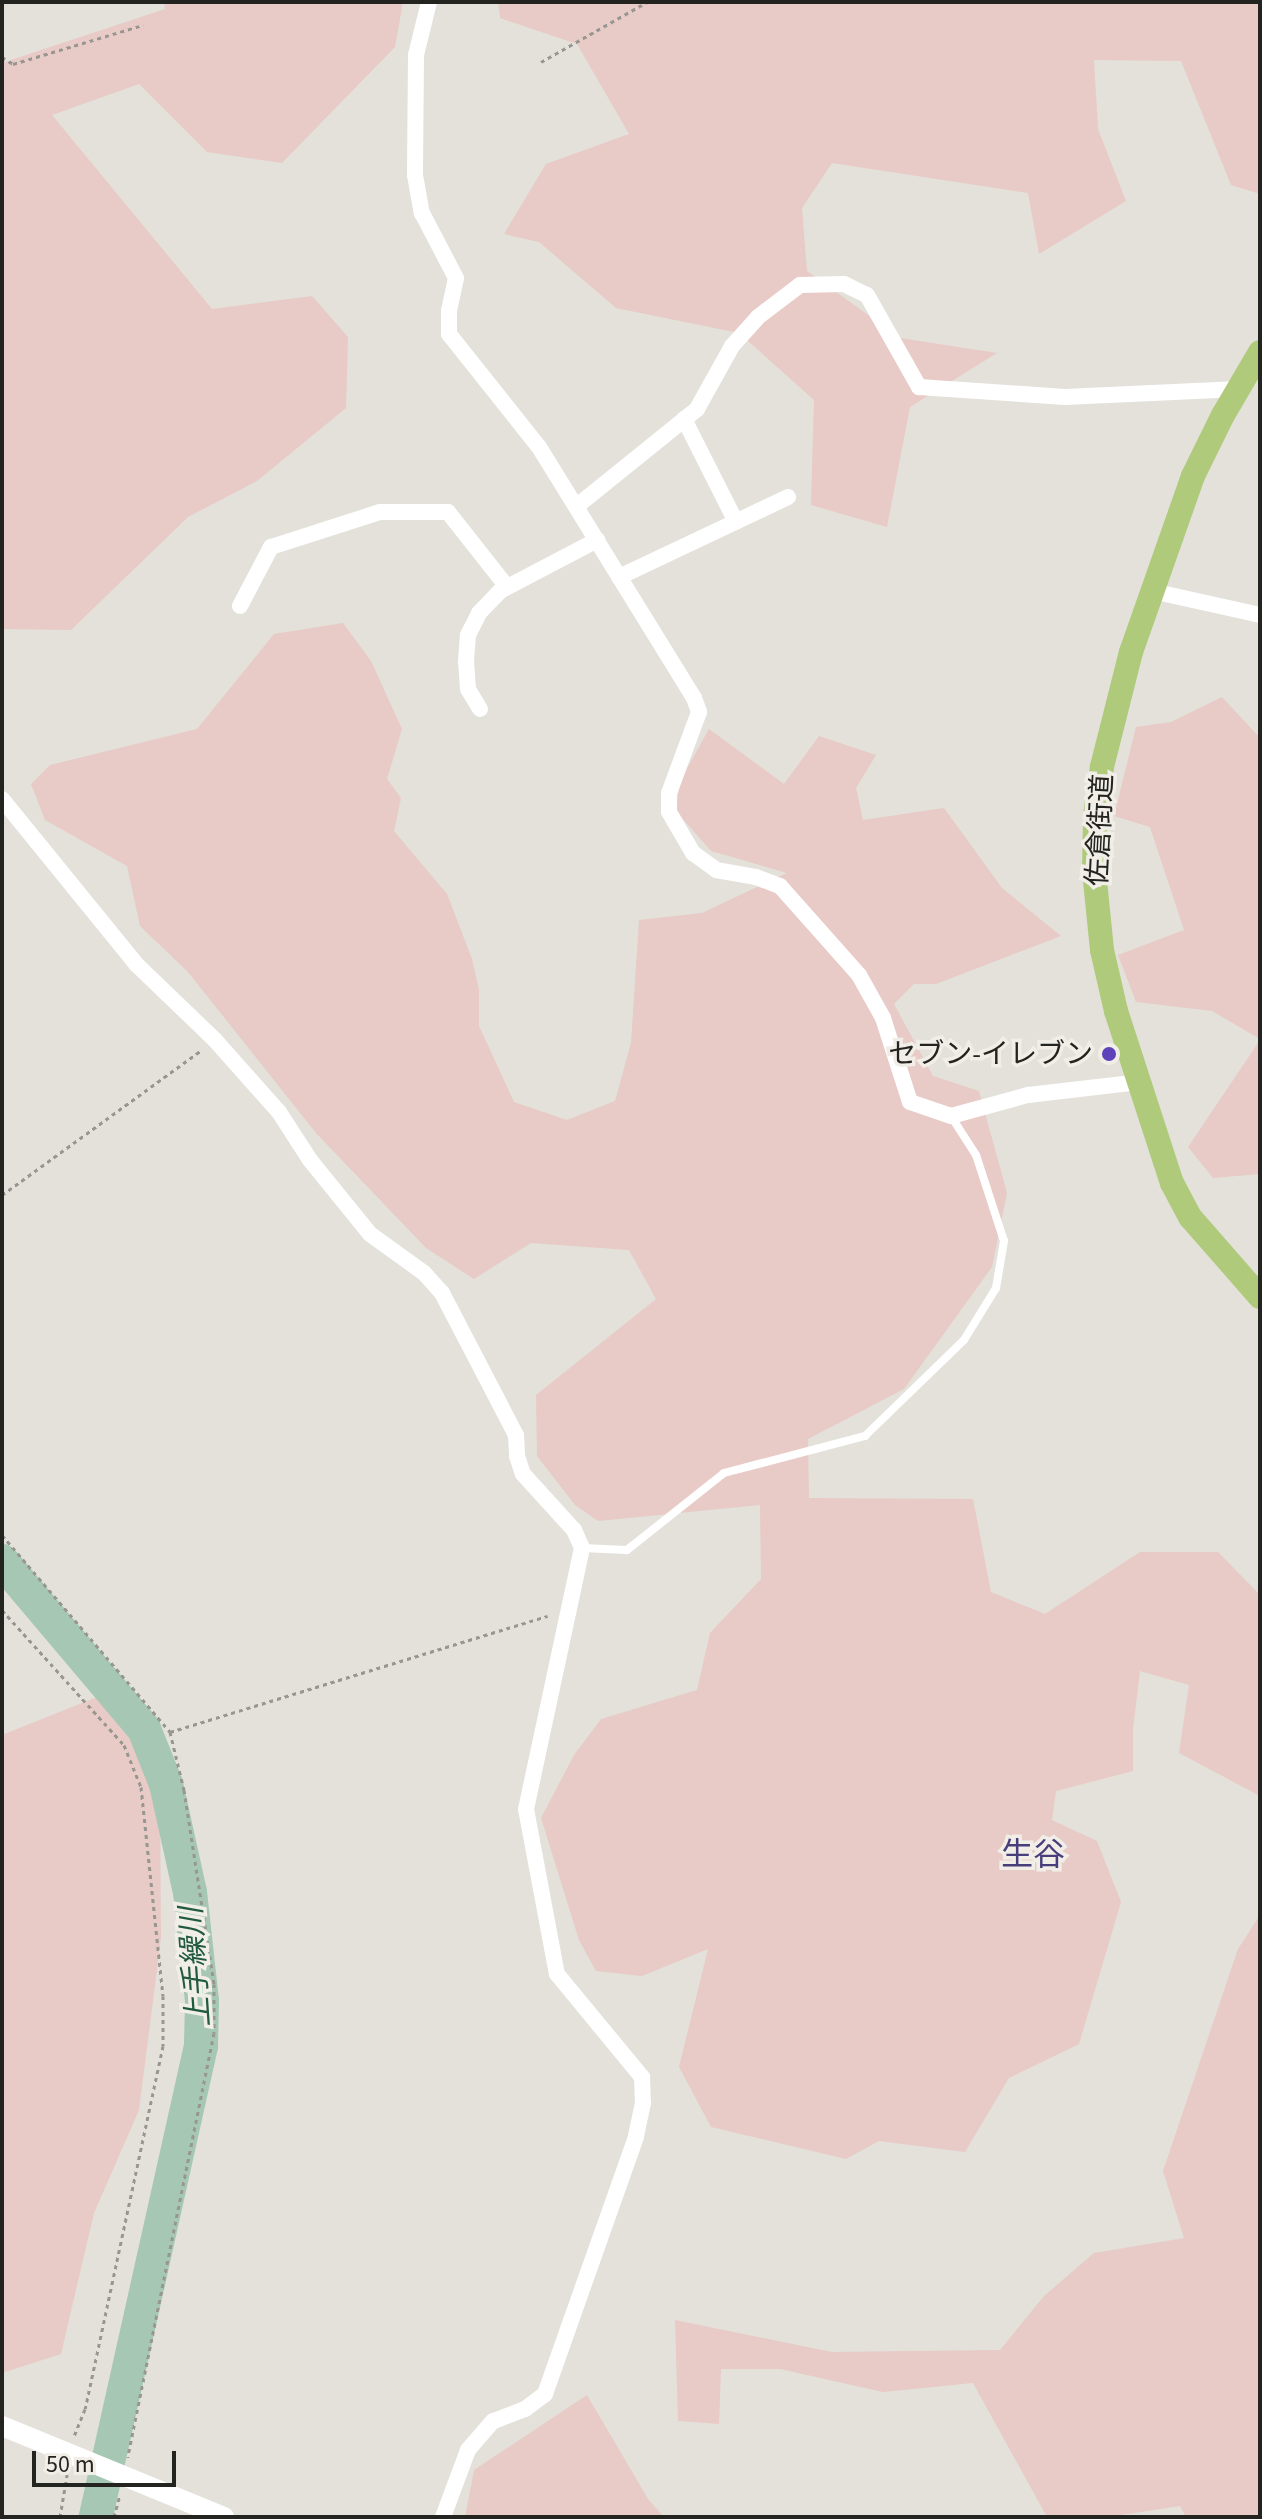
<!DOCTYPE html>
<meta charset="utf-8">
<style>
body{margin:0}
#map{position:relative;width:1262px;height:2519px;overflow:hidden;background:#e3e1da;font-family:"Source Sans 3","Noto Sans JP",sans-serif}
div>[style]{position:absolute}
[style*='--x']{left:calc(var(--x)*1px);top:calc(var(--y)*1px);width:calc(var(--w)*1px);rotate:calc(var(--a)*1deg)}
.green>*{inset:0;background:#e8cac6}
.river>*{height:34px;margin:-17px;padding:0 17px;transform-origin:17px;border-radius:17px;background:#a5c7b4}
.path>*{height:3px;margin-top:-1.5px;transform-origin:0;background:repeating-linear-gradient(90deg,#989691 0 4px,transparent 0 8px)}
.service>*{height:8px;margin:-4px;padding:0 4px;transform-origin:4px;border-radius:4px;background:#fff}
.minor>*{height:16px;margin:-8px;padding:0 8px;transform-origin:8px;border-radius:8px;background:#fff}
.tertiary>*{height:20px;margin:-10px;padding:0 10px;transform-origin:10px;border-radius:10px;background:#fff}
.primary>*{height:24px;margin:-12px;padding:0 12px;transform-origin:12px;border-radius:12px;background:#afca7a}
.dots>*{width:22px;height:22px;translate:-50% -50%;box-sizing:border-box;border:4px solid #f0eee7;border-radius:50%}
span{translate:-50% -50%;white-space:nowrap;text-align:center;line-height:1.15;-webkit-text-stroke:7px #f0eee7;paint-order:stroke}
.street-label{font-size:28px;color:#232320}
.poi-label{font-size:28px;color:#232320}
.right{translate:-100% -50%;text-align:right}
.water-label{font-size:30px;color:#215a40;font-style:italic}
.quarter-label{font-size:32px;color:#483e7b}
.frame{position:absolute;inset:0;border:4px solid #232320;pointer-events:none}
.scale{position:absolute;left:32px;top:2451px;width:144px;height:36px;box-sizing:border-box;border:4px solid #232320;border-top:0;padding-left:10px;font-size:24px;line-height:28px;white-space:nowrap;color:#232320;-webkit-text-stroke:6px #f0eee7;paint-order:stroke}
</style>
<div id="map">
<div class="green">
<div style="clip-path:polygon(164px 2px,403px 2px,395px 47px,282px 163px,207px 152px,139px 84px,52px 115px,212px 309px,312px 296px,348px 337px,346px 408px,257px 481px,188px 517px,71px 630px,2px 629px,2px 63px,165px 9px)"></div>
<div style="clip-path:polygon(498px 2px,1260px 2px,1260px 194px,1231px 185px,1181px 61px,1094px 60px,1098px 129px,1126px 201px,1039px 254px,1028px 193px,832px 163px,802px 208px,807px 271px,900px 338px,997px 353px,910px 407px,887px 527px,811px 505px,814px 400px,739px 333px,616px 308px,539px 242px,504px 234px,546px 164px,629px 134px,577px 44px,500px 18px)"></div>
<div style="clip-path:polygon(343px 623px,371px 661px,402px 729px,387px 779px,401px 798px,394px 831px,447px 894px,472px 959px,479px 990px,479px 1026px,514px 1102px,567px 1120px,615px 1101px,631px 1043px,639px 920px,702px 913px,787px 873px,711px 851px,676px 811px,680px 781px,709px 729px,784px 784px,819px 736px,876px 755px,856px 788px,863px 820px,944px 808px,1002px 888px,1061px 936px,936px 984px,914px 984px,894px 1004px,933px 1076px,979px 1091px,1007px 1193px,992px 1267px,904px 1389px,808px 1439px,809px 1498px,973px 1499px,991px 1592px,1045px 1614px,1140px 1552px,1218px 1552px,1260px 1595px,1260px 1796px,1179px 1753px,1189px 1685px,1140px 1671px,1133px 1729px,1133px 1771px,1056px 1791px,1052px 1820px,1097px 1841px,1121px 1902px,1079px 2044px,1009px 2078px,965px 2152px,879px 2141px,846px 2159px,711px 2127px,679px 2067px,708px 1949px,642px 1976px,596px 1971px,579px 1940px,541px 1818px,574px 1755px,601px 1719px,697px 1690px,710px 1633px,761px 1579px,760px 1505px,598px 1521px,575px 1505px,537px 1456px,536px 1395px,656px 1299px,629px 1250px,531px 1243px,474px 1279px,426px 1248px,316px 1133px,188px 972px,140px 926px,127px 866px,45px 820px,31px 784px,50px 765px,197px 729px,274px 634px)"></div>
<div style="clip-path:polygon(1222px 697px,1260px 738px,1260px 1039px,1212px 1011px,1136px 1002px,1118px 955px,1184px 930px,1150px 827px,1114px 816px,1136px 727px,1171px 722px)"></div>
<div style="clip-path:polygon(1260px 1040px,1260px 1174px,1213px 1178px,1188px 1147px)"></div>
<div style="clip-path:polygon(102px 1695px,160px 1787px,161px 1938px,139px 2110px,94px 2213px,61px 2354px,2px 2373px,2px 1735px)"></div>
<div style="clip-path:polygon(1260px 1915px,1260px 2517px,1186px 2517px,1180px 2506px,1108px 2517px,1047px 2517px,973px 2383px,883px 2392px,780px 2369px,721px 2369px,719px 2424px,678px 2421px,675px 2320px,832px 2352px,1000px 2350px,1044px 2296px,1094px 2253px,1184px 2238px,1163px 2171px,1238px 1949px)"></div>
<div style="clip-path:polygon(587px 2395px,648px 2499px,664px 2517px,465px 2517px,474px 2470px)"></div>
</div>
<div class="river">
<div style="--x:2;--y:1561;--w:220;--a:49.8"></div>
<div style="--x:144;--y:1729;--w:59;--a:68.2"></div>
<div style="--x:166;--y:1784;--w:111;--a:77.5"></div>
<div style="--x:190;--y:1892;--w:110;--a:83.7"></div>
<div style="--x:202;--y:2001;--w:45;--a:91.3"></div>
<div style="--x:201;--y:2046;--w:483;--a:102.6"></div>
</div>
<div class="path">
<div style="--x:2;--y:57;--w:13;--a:32"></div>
<div style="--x:13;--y:64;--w:136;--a:-16.7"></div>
<div style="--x:541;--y:62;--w:122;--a:-29.5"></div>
<div style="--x:2;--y:1195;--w:245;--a:-36"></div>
<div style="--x:2;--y:1535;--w:259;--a:49.5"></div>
<div style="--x:170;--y:1732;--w:60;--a:76.4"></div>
<div style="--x:184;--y:1790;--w:196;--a:81.2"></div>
<div style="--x:214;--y:1984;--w:49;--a:90"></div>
<div style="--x:214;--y:2033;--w:433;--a:101.5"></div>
<div style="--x:2;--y:1610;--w:182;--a:47.9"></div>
<div style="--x:124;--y:1745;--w:45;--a:68"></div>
<div style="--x:141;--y:1787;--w:210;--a:84"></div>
<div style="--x:163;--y:1996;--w:50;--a:90"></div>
<div style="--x:163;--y:2046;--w:371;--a:102.1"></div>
<div style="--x:85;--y:2409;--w:29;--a:112"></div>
<div style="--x:170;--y:1732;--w:395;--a:-17.1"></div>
<div style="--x:60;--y:2517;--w:43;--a:-80.5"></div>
<div style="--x:114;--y:2517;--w:23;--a:-75"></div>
</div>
<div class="service">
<div style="--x:582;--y:1548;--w:45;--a:2.5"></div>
<div style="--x:627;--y:1550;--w:124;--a:-38.4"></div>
<div style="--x:724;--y:1473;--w:146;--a:-14.7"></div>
<div style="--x:865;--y:1436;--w:138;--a:-44.1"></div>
<div style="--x:964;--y:1340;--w:61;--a:-58.4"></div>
<div style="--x:996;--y:1288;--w:48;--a:-80.3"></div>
<div style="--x:1004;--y:1241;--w:90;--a:-108"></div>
<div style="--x:976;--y:1155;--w:46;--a:-122.7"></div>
</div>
<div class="minor">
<div style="--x:429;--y:2;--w:55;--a:103.8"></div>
<div style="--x:416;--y:55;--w:120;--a:90.5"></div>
<div style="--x:415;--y:175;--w:39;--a:80"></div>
<div style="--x:422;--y:213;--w:73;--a:62.4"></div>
<div style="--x:456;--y:278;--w:34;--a:102"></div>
<div style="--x:449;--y:311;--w:23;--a:90"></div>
<div style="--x:449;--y:334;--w:144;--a:51.5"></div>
<div style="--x:539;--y:447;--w:295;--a:58.3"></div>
<div style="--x:694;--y:698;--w:15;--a:70"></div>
<div style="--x:699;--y:712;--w:86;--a:110.3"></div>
<div style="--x:669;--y:793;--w:19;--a:90"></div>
<div style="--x:669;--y:812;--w:48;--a:59.7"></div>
<div style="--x:693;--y:853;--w:29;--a:36"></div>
<div style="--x:716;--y:870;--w:41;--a:9.9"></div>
<div style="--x:756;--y:877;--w:26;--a:21"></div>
<div style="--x:780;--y:886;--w:119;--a:48.4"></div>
<div style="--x:859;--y:975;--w:49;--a:60.8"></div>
<div style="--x:883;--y:1018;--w:88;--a:72.2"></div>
<div style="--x:910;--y:1102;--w:43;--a:18.9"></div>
<div style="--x:951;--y:1116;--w:80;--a:-15.3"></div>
<div style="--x:1028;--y:1095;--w:114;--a:-6.6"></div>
<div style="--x:684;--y:419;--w:115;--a:63.2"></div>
<div style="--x:577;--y:506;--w:154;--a:-38.9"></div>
<div style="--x:697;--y:409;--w:72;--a:-60.9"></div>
<div style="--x:732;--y:346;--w:39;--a:-48"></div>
<div style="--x:758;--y:317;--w:53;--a:-37.3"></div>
<div style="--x:800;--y:285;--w:44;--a:-1.3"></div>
<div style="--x:844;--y:284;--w:25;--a:26"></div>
<div style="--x:867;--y:295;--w:106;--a:60.5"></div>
<div style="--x:919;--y:387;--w:146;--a:3.9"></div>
<div style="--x:1065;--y:397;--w:174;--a:-2.6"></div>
<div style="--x:619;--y:577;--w:187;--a:-25.3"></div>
<div style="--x:1152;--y:591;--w:111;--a:12.5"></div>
<div style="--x:240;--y:606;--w:67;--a:-62.3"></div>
<div style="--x:271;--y:547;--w:114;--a:-17.8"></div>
<div style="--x:380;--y:512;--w:68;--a:0"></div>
<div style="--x:448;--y:512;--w:95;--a:51.8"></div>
<div style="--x:480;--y:709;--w:23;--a:-121"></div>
<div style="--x:468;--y:689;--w:27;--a:-94"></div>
<div style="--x:466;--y:662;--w:27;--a:-86"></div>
<div style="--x:468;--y:635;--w:25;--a:-63"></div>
<div style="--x:479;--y:613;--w:30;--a:-46"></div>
<div style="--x:500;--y:591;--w:110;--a:-27.7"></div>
<div style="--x:2;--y:799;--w:213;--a:50.9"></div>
<div style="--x:136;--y:964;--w:110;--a:43.9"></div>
<div style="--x:215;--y:1040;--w:96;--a:48.4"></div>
<div style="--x:279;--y:1112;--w:57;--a:57.1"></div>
<div style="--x:310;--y:1160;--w:95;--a:51"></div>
<div style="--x:370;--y:1234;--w:67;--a:35.8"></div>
<div style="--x:424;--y:1273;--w:27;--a:48"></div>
<div style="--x:442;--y:1293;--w:160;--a:62.5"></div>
<div style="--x:516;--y:1435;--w:21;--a:87"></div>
<div style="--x:517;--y:1456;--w:19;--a:72"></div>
<div style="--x:523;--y:1474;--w:76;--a:47.7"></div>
<div style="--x:574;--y:1530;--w:20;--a:66"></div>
<div style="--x:582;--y:1548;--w:267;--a:102.1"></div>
<div style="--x:526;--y:1809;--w:168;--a:79.4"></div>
<div style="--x:557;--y:1974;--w:134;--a:50.5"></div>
<div style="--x:642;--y:2077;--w:26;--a:88"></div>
<div style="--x:643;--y:2103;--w:35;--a:102"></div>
<div style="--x:636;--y:2137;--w:273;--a:109.5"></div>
<div style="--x:545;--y:2394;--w:25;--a:143"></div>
<div style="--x:525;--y:2409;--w:34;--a:159"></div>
<div style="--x:493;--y:2421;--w:38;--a:131"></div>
<div style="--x:468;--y:2450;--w:72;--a:110.5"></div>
</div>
<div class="tertiary">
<div style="--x:2;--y:2426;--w:240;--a:22.3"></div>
</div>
<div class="primary">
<div style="--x:1260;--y:352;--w:73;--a:120.4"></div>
<div style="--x:1223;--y:415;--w:68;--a:116.2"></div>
<div style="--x:1193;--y:476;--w:187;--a:109.4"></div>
<div style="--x:1131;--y:652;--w:119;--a:104.2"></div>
<div style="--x:1102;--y:767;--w:49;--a:98.3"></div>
<div style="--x:1095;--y:815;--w:56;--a:91"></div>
<div style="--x:1094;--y:871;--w:79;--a:84.2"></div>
<div style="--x:1102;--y:950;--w:63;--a:77.1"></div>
<div style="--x:1116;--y:1011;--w:181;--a:72"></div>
<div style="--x:1172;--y:1183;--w:38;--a:62"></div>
<div style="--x:1190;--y:1217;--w:106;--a:48.8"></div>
</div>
<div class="dots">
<div style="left:1109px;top:1054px;background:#5e42ba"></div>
</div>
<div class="street-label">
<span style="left:1100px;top:830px;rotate:-87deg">佐倉街道</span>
</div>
<div class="poi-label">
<span class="right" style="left:1093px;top:1054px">セブン-イレブン</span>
</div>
<div class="water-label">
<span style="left:196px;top:1967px;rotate:-94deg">上手繰川</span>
</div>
<div class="quarter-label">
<span style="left:1033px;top:1855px">生谷</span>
</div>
<div class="frame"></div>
<div class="scale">50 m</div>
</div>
